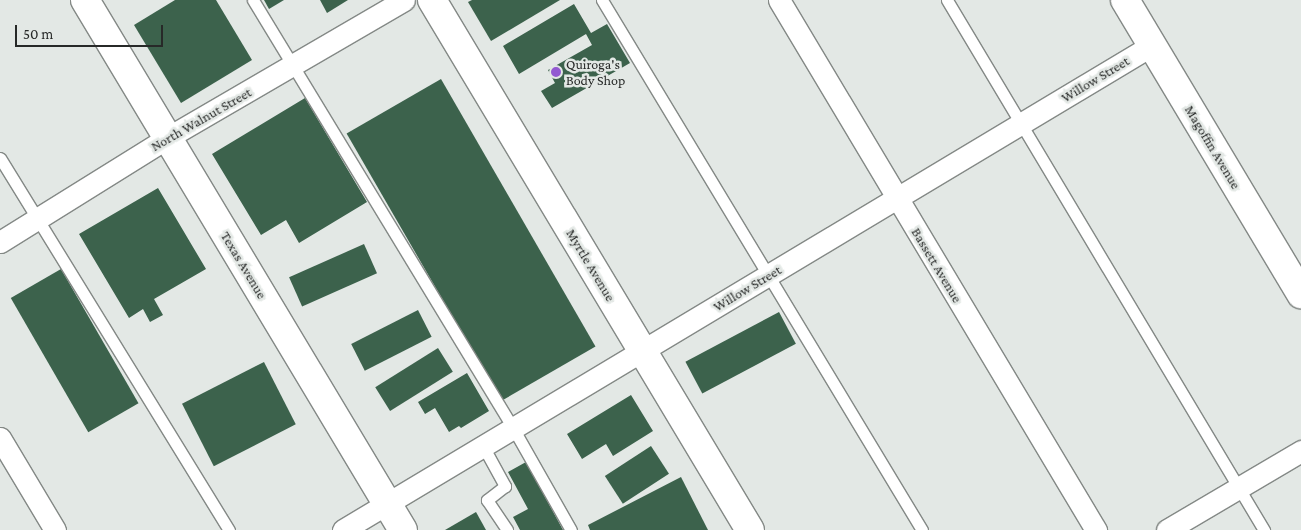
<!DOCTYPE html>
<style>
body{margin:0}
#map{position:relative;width:1301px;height:530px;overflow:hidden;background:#e3e8e5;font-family:"Crimson Pro",serif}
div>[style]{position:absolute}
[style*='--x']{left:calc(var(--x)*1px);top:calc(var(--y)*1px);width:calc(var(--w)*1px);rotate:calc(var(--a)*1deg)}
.building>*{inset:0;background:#3c624c;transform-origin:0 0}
.roads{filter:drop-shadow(1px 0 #848986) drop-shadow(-1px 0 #848986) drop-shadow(0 1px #848986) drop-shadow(0 -1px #848986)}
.service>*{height:11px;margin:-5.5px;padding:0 5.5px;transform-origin:5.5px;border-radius:5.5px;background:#fff}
.minor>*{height:21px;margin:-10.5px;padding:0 10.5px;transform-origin:10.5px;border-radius:10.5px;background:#fff}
.tertiary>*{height:28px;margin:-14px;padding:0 14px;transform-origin:14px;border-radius:14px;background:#fff}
.secondary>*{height:28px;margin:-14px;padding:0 14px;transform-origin:14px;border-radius:14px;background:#fff}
.dots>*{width:14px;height:14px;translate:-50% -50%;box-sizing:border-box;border:2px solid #e3e8e5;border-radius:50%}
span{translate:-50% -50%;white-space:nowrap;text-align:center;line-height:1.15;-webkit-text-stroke:5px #e3e8e5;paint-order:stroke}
.poi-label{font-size:14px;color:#272928}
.left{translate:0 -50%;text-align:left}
.street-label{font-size:14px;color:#272928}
.scale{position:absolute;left:15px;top:25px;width:148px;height:22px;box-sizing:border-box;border:2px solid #272928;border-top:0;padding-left:6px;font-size:15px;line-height:18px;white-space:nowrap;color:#272928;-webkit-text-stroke:4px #e3e8e5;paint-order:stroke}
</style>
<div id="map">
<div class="building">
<div style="clip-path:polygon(175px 0,216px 0,252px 60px,181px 103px,134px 25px)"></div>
<div style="clip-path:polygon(264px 0,284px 0,269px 9px)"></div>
<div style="clip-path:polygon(320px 0,348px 0,327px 13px)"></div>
<div style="clip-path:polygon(472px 0,560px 0,491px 41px,468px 2px)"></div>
<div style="clip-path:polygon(574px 4px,591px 33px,607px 24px,630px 63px,552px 108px,541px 91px,555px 83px,548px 70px,592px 45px,586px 34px,519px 74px,503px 46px)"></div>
<div style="left:441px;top:79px;width:309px;height:109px;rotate:60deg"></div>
<div style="clip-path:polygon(305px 98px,367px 202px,299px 243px,286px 220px,261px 235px,212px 154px)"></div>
<div style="clip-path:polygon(158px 188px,206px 269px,154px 299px,163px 315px,150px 322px,143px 309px,129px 318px,79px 234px)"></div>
<div style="left:364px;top:244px;width:32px;height:82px;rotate:66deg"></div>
<div style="left:61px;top:269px;width:155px;height:58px;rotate:60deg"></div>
<div style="left:418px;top:310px;width:30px;height:75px;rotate:63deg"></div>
<div style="left:779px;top:312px;width:36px;height:106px;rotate:62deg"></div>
<div style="left:438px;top:348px;width:28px;height:74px;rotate:58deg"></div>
<div style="left:264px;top:362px;width:70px;height:92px;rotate:63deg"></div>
<div style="clip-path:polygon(467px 373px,489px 411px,461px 428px,459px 426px,449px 432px,435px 408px,425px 414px,418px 402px)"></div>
<div style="clip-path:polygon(631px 395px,653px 431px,613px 456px,606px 444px,582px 459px,567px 434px)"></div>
<div style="left:651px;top:446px;width:33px;height:55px;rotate:57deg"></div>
<div style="clip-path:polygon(526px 462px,563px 530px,520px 530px,513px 517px,528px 509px,508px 472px)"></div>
<div style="clip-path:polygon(681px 477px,708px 530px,590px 530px,588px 525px)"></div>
<div style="clip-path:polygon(476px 512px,486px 530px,445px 530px)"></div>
</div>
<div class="roads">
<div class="service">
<div style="--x:253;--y:0;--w:501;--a:58.72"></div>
<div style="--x:513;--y:428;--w:117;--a:60.4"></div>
<div style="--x:602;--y:0;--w:619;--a:58.88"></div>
<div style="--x:947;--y:0;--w:618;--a:59.12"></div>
<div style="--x:0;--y:158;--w:437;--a:58.4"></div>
<div style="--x:483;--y:446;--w:46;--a:61.2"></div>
<div style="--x:505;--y:486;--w:23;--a:142"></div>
<div style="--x:487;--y:500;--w:36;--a:56"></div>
</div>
<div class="minor">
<div style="--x:779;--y:0;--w:618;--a:59.12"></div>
<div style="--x:0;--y:242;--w:197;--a:-31.9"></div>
<div style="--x:167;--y:138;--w:274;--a:-30.2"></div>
<div style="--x:0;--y:438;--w:107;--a:59.1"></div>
<div style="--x:343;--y:530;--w:943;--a:-30.94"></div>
<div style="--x:1167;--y:530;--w:156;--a:-30.5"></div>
</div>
<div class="tertiary">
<div style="--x:432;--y:0;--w:618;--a:59.04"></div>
<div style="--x:1125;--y:0;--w:343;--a:59.1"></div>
</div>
<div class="secondary">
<div style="--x:85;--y:0;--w:618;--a:59.04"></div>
</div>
</div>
<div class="dots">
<div style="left:556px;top:72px;background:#9259d1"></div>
</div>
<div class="poi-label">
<span class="left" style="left:566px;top:72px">Quiroga's<br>Body Shop</span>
</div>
<div class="street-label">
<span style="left:1095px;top:79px;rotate:-31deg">Willow Street</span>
<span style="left:201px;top:119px;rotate:-30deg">North Walnut Street</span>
<span style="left:1213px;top:147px;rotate:59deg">Magoffin Avenue</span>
<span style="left:244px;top:265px;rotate:59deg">Texas Avenue</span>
<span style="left:591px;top:265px;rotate:59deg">Myrtle Avenue</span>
<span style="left:937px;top:265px;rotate:59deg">Bassett Avenue</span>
<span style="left:747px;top:288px;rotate:-31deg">Willow Street</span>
</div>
<div class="scale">50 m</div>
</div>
